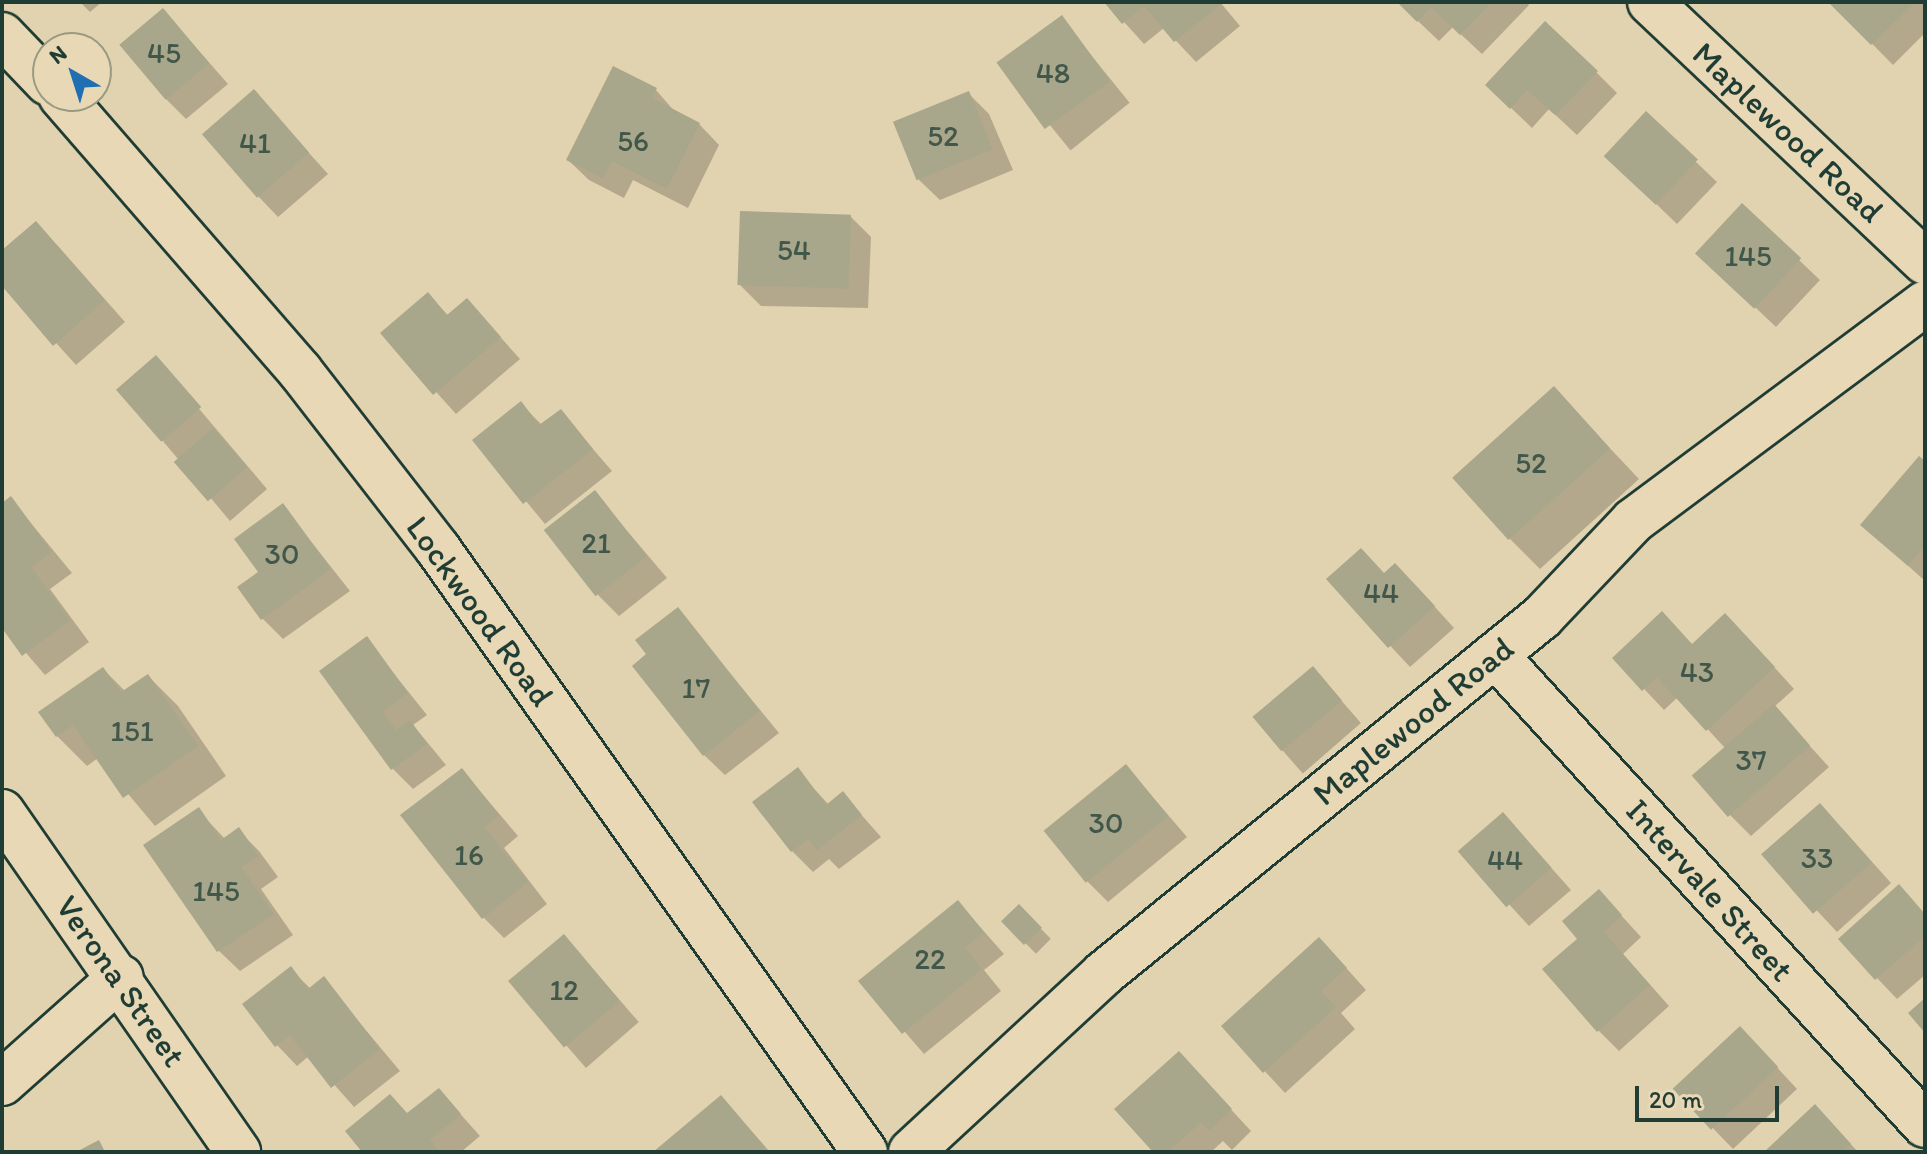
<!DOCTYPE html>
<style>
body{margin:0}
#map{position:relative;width:1927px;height:1154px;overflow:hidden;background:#e1d2b0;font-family:Itim,sans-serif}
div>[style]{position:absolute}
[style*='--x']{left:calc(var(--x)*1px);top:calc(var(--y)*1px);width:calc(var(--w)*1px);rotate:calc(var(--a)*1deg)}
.shadow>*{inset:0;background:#0003;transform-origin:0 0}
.building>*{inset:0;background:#a8a68b;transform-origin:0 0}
.roads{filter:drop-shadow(2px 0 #1f3d34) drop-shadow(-2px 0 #1f3d34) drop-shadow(0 2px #1f3d34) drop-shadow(0 -2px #1f3d34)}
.minor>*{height:44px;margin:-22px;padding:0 22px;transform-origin:22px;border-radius:22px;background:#e9d8b5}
span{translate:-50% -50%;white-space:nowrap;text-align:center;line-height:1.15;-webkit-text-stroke:6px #e9d8b5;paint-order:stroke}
.number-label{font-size:30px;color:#41574a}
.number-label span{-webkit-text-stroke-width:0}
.street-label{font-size:34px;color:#1f3d34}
.frame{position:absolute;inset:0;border:4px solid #1f3d34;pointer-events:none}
.north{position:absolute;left:32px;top:32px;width:80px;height:80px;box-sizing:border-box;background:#e9d8b5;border:2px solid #989a81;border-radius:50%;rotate:321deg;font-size:22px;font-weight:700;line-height:32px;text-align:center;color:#1f3d34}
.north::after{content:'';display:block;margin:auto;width:28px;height:36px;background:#1f6fb2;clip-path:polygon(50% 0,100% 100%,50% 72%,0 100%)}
.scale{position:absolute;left:1635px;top:1086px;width:144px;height:36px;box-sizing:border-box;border:4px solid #1f3d34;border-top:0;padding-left:10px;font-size:24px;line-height:28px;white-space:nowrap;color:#1f3d34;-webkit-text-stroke:6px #e9d8b5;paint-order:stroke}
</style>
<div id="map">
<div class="shadow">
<div style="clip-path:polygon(80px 2px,102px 2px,90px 12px)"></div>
<div style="clip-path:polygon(1106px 2px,1220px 2px,1240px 26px,1196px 62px,1164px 28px,1144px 44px)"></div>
<div style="clip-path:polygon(1398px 2px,1527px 2px,1529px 5px,1482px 54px,1453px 27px,1439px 41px)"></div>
<div style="clip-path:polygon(1831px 2px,1925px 2px,1925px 33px,1893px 65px)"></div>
<div style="clip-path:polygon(163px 10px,228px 84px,186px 119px,165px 98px)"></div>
<div style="left:1061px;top:18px;width:109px;height:76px;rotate:51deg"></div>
<div style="clip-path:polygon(1596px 72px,1617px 93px,1577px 135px,1549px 109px,1532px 128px,1487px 85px)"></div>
<div style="clip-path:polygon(656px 90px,676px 113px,699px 124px,719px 145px,688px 208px,633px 180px,624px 198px,589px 180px,568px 160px)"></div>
<div style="clip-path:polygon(254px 92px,328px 174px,278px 217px,258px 196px)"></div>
<div style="clip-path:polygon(968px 93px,989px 114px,1013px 170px,940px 200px,919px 180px)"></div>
<div style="clip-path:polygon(1696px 162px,1717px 182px,1677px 224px,1627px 176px)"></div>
<div style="clip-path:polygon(1742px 206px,1820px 280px,1776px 327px,1719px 273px)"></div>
<div style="clip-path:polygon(850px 216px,871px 237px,868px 308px,761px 306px,740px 285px)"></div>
<div style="clip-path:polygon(56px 244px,125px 322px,76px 365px,2px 283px,2px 253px)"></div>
<div style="clip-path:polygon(427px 295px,449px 316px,467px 300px,520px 359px,456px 414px,383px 333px)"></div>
<div style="clip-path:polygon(156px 358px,267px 489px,230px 521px,162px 440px)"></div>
<div style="clip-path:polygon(1554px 389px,1639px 479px,1540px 569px,1510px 539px)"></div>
<div style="clip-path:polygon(521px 404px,542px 425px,560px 411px,612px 471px,545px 524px,475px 440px)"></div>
<div style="clip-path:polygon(1925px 464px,1925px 581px,1862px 524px)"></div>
<div style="clip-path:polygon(595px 493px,667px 578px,619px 616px,598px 595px)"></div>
<div style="clip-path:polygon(11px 499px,72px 573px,50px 589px,89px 642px,45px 675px,2px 625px,2px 506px)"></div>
<div style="clip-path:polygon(283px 506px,350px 591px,283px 639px,262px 618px,261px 573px)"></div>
<div style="clip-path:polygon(1329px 580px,1416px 586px,1454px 628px,1410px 667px)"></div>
<div style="clip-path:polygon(678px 610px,779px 733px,725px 775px,704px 755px,649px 654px)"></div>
<div style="clip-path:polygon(1746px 636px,1794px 689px,1774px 707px,1829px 767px,1751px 836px,1730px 815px,1725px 748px,1678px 697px,1664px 710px,1615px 658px)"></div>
<div style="clip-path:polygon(366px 639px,427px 715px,413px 725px,446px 765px,413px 789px,393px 769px)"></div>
<div style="left:1313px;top:668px;width:73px;height:77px;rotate:49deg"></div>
<div style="clip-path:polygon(103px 669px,126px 692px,148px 676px,178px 706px,226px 776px,155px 826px,98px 758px,87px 766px,57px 736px)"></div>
<div style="clip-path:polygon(1126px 766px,1187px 837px,1108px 902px,1087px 881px)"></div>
<div style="clip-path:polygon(462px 770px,518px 836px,504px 848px,547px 904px,504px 938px,483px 917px)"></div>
<div style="clip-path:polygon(797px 770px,829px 805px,843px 794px,881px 837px,839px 869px,829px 859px,813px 872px,792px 851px)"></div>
<div style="clip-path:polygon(198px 810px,225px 839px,238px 830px,259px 851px,278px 877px,261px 889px,293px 935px,240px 971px,219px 951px,146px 846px)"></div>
<div style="clip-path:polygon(1841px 827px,1891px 883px,1837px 932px,1765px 855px)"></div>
<div style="clip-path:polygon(1523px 836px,1571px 890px,1529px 926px,1461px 852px)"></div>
<div style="clip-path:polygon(1599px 891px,1641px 937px,1623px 954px,1669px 1006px,1619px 1051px,1598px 1030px,1579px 939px)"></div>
<div style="clip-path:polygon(958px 902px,1004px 954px,984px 970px,1001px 991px,924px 1054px,861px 981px)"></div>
<div style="left:1019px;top:907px;width:45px;height:21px;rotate:45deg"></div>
<div style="clip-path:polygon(1925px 914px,1925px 975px,1897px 999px,1877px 978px)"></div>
<div style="left:564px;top:936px;width:114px;height:70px;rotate:49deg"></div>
<div style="clip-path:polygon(1339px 960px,1366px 990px,1341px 1013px,1355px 1029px,1285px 1093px,1224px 1027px)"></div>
<div style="clip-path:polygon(290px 969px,311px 989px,323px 979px,400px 1071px,354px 1107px,309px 1056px,297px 1066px,277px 1045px)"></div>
<div style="clip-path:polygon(1760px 1049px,1797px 1089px,1733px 1149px,1675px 1089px)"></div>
<div style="clip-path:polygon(1199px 1075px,1251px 1131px,1232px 1150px,1223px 1141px,1211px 1152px,1156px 1152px)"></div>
<div style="clip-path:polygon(439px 1090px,480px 1136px,461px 1152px,364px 1152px)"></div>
<div style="clip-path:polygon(721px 1097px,770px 1152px,656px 1152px)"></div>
<div style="clip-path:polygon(1835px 1127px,1858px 1152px,1767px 1152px)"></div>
</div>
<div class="building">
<div style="clip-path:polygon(1104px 2px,1219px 2px,1221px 4px,1174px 42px,1144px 6px,1122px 24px)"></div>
<div style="clip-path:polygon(1397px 2px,1492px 2px,1460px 35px,1431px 7px,1417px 22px)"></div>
<div style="clip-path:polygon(1828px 2px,1915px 2px,1871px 45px)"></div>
<div style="left:163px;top:8px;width:72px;height:57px;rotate:50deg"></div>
<div style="left:1062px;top:15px;width:82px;height:81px;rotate:54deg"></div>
<div style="clip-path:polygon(1545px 21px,1598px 71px,1555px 115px,1527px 90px,1510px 109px,1485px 85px)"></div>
<div style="clip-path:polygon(613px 66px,657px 88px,652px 98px,700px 123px,667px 189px,612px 161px,603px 178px,566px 160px)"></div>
<div style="left:254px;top:89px;width:84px;height:69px;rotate:49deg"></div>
<div style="left:969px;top:91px;width:63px;height:82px;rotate:68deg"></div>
<div style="left:1646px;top:111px;width:71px;height:62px;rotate:43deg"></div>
<div style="left:1742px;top:203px;width:81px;height:69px;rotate:43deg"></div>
<div style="left:740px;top:211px;width:111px;height:74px;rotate:2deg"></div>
<div style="clip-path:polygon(36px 221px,105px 300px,53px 346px,2px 286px,2px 250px)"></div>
<div style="clip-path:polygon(428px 292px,447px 315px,467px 298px,501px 337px,433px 395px,380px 333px)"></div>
<div style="left:156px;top:355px;width:69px;height:53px;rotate:49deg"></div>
<div style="left:1554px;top:386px;width:84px;height:137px;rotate:48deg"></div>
<div style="clip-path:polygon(521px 401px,539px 425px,561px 409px,593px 449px,523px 504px,472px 440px)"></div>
<div style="left:213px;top:428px;width:52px;height:52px;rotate:49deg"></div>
<div style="clip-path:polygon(1919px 456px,1925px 461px,1925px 546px,1908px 566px,1860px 525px)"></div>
<div style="left:595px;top:490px;width:84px;height:65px;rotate:52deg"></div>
<div style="clip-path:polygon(11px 496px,52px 552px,31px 567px,70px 620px,22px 656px,2px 628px,2px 503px)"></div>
<div style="clip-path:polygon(283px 503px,331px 569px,261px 620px,237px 587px,258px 572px,234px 539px)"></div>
<div style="clip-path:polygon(1361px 548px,1384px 573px,1395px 563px,1435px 606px,1388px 648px,1326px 579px)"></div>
<div style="clip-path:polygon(678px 607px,760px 711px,703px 756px,632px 666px,646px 654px,635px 640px)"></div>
<div style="clip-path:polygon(1662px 611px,1692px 644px,1725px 613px,1775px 667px,1706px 731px,1657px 677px,1642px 691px,1612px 658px)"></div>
<div style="clip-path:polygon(367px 636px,408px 693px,382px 712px,396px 730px,410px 720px,427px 744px,391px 770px,319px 671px)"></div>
<div style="left:1313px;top:666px;width:45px;height:79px;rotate:50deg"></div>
<div style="clip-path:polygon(103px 667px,121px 692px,148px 674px,198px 746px,123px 798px,73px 725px,56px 737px,38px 712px)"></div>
<div style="left:1774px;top:704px;width:55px;height:109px;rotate:49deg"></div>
<div style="left:1126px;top:764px;width:67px;height:106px;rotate:51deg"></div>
<div style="clip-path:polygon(798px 767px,826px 805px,843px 791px,862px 815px,817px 850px,809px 839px,791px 852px,752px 802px)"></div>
<div style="clip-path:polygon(462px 768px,499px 815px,484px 827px,528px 882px,482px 919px,400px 815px)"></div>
<div style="left:1820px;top:803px;width:79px;height:78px;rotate:49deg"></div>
<div style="clip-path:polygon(199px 807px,221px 840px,239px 827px,259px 856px,241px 867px,274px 914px,217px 952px,143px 845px)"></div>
<div style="left:1503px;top:812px;width:74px;height:60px;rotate:49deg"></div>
<div style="clip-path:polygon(1899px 884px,1925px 914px,1925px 936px,1875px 980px,1838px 939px)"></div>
<div style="clip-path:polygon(1599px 889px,1622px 915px,1604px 932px,1650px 985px,1597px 1032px,1542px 969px,1577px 939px,1562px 921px)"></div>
<div style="clip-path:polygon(958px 900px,984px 932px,965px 948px,982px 969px,902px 1034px,858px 981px)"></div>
<div style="left:1019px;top:904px;width:33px;height:25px;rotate:46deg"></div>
<div style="left:564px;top:934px;width:87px;height:73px;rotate:50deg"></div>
<div style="clip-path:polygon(1319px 937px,1347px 968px,1321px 991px,1336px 1007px,1263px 1073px,1221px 1026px)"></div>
<div style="clip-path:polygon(291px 966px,308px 989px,324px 976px,380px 1049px,331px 1088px,290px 1035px,275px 1047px,242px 1004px)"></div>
<div style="clip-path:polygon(1925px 998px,1925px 1033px,1908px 1013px)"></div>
<div style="left:1740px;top:1026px;width:56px;height:92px;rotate:47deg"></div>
<div style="clip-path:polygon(1179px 1051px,1232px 1109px,1209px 1131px,1201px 1122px,1168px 1152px,1153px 1152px,1114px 1109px)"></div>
<div style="clip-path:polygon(439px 1088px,461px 1114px,430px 1140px,439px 1152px,362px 1152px,345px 1131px,390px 1094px,407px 1113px)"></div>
<div style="clip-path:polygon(721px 1095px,765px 1147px,760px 1152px,653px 1152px)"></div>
<div style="clip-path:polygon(1815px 1104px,1851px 1144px,1842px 1152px,1764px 1152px)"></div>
<div style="clip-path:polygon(99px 1140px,105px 1152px,76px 1152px)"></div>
</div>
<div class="roads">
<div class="minor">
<div style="--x:1650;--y:2;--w:378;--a:43.4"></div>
<div style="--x:2;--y:35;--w:66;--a:46.2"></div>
<div style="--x:61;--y:96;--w:364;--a:49"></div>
<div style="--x:300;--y:371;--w:225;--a:52.2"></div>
<div style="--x:438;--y:549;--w:739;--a:54.7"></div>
<div style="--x:1495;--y:655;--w:637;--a:47.54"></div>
<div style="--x:2;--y:812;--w:414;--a:55.2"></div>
<div style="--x:2;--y:1083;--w:159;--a:-41.7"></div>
<div style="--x:911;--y:1152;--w:262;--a:-42.8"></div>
<div style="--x:1103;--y:974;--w:566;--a:-39.12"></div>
<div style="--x:1542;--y:617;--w:132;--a:-46.5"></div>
<div style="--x:1633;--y:521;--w:364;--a:-36.7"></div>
</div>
</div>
<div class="number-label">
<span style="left:164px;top:53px">45</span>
<span style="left:1053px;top:73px">48</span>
<span style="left:943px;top:136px">52</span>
<span style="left:633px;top:141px">56</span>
<span style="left:255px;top:143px">41</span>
<span style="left:794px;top:250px">54</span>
<span style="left:1748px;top:256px">145</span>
<span style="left:1531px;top:463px">52</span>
<span style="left:596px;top:543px">21</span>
<span style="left:282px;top:554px">30</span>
<span style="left:1381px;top:593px">44</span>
<span style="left:1697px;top:672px">43</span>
<span style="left:696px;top:688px">17</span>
<span style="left:132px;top:731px">151</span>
<span style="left:1751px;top:760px">37</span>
<span style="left:1106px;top:823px">30</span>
<span style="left:469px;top:855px">16</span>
<span style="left:1817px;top:858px">33</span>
<span style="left:1505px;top:860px">44</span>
<span style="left:216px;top:891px">145</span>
<span style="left:930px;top:959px">22</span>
<span style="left:564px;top:990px">12</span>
</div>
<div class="street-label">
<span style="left:1788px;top:132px;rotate:43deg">Maplewood Road</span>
<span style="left:480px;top:611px;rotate:54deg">Lockwood Road</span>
<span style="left:1413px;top:721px;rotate:-39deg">Maplewood Road</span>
<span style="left:1710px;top:890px;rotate:48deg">Intervale Street</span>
<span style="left:121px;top:981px;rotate:55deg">Verona Street</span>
</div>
<div class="frame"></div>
<div class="north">N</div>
<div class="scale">20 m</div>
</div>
